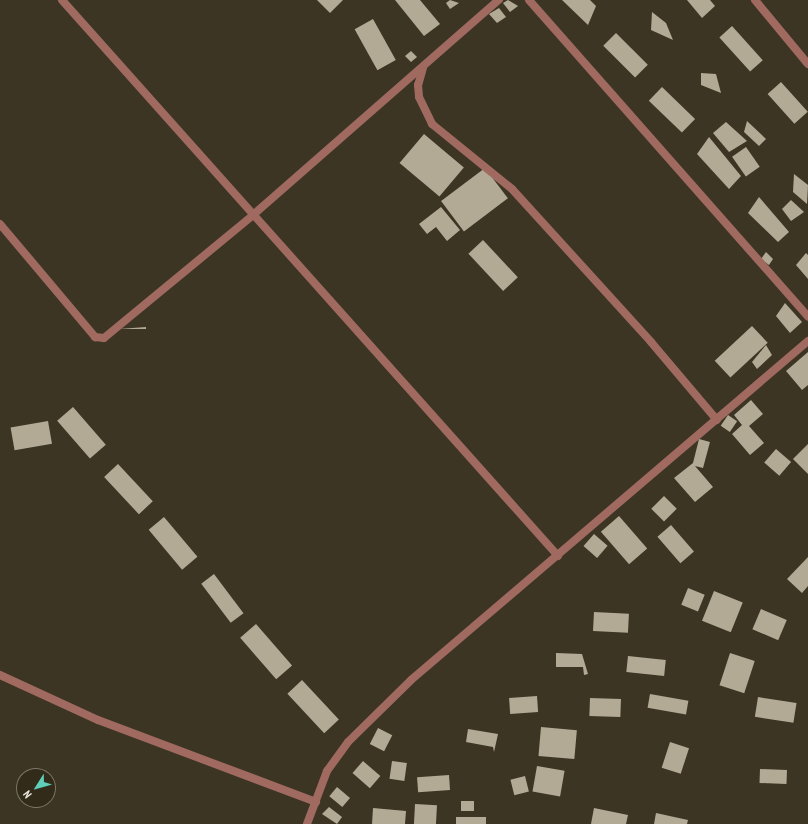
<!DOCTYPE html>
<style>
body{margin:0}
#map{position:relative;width:808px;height:824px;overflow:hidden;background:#3c3523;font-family:"PT Sans Narrow",sans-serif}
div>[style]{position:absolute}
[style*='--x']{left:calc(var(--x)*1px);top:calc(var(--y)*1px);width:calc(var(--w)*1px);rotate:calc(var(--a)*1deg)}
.building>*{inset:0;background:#b3aa96;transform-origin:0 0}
.minor>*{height:8px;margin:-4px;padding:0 4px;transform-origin:4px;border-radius:4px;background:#a06a60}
span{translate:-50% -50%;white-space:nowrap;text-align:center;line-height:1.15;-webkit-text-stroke:4px #322b1a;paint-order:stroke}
.north{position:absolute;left:16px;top:768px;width:40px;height:40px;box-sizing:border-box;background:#322b1a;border:1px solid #7d7768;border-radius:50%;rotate:233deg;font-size:11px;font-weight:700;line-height:16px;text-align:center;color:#ede8de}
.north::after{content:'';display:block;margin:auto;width:14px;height:18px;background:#5eceb8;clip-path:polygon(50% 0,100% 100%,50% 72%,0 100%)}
</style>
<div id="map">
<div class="building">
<div style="clip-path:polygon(317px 0,343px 0,330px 13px)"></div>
<div style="clip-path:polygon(395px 0,420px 0,440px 24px,424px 36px)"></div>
<div style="clip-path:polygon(450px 0,459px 3px,450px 9px,446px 3px)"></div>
<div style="clip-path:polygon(508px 0,518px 6px,510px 12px,503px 3px)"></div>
<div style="clip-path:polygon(562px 0,590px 0,596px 6px,588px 25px)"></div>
<div style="clip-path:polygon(687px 0,710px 0,715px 6px,702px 18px)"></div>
<div style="clip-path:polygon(499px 8px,506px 17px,497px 23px,489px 14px)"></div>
<div style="clip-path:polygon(652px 12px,666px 23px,673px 40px,651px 30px)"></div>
<div style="left:373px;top:19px;width:47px;height:21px;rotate:61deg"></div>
<div style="left:732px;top:26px;width:46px;height:17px;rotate:48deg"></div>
<div style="left:616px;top:33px;width:45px;height:18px;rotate:45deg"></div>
<div style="clip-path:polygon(411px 51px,417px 57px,411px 62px,405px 56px)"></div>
<div style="clip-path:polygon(701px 73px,716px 74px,721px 93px,701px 85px)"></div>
<div style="left:781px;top:82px;width:40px;height:18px;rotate:48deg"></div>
<div style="left:662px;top:87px;width:46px;height:19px;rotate:44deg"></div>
<div style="clip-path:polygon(747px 121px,766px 139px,759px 146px,744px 132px)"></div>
<div style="clip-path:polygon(726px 122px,747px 141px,729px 152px,713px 133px)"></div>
<div style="left:424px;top:134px;width:52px;height:38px;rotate:40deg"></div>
<div style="clip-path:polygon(709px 137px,741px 176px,729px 189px,697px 154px)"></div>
<div style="left:746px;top:147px;width:24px;height:17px;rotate:55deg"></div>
<div style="left:485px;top:168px;width:38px;height:55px;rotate:53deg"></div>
<div style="clip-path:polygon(794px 174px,808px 185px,807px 204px,793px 192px)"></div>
<div style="clip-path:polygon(759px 197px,789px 232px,778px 242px,748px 213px)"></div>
<div style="clip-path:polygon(791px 200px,804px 212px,791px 221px,782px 209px)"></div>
<div style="clip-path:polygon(441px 207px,460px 230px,447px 241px,436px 227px,427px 234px,419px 224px)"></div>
<div style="left:483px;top:240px;width:51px;height:20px;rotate:47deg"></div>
<div style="clip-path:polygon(766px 252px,773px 259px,769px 265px,761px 259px)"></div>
<div style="clip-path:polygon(806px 253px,808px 255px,808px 279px,796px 265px)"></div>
<div style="clip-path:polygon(785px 303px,802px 322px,790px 333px,776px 316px)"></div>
<div style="left:752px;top:326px;width:23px;height:51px;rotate:47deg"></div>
<div style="clip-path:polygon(146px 327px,146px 329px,119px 329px)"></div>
<div style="clip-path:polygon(766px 345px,772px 355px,757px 369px,752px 362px)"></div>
<div style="clip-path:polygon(808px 352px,808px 385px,802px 390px,786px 371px)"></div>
<div style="clip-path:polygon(751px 400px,763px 414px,749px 426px,764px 443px,750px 455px,732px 434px,742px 425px,734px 415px)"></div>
<div style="left:73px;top:407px;width:50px;height:21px;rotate:49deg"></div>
<div style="left:728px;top:415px;width:11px;height:13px;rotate:34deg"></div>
<div style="left:48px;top:421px;width:23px;height:38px;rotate:80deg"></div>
<div style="clip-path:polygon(699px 439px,710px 442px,703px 468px,695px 466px,713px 487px,695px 502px,674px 478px,693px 463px)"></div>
<div style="clip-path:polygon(808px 444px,808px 474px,793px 459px)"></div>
<div style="left:776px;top:449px;width:20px;height:18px;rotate:41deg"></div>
<div style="left:118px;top:464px;width:51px;height:19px;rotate:47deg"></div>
<div style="left:664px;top:496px;width:18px;height:18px;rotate:45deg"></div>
<div style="left:619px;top:516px;width:43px;height:24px;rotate:49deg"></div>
<div style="left:164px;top:517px;width:52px;height:20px;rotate:50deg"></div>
<div style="left:671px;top:525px;width:35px;height:18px;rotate:49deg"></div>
<div style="left:594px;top:534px;width:18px;height:16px;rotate:41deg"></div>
<div style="clip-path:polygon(808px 557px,808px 586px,802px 593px,787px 579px)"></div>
<div style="left:214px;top:574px;width:49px;height:16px;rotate:53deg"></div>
<div style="left:688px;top:588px;width:18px;height:18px;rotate:22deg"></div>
<div style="left:714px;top:591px;width:31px;height:32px;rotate:22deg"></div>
<div style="left:761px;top:609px;width:28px;height:22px;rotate:23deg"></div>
<div style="left:594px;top:612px;width:35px;height:19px;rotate:3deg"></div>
<div style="left:256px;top:624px;width:55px;height:21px;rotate:49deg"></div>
<div style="clip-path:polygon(556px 653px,582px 654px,588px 674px,584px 675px,583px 667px,556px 667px)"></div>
<div style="left:730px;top:653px;width:26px;height:34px;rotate:18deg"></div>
<div style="left:628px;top:656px;width:38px;height:16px;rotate:6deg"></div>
<div style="left:302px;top:680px;width:54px;height:20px;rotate:47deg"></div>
<div style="left:650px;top:694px;width:39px;height:14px;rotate:10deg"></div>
<div style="left:537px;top:696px;width:16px;height:28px;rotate:86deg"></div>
<div style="left:758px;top:697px;width:39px;height:20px;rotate:9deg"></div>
<div style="left:590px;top:698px;width:31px;height:18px;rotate:2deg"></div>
<div style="left:541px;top:727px;width:36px;height:29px;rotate:5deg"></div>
<div style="left:378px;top:728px;width:16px;height:18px;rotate:27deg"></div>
<div style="clip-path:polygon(468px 729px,498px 734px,494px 752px,493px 747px,466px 742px)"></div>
<div style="left:670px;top:742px;width:20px;height:27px;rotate:18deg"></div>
<div style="left:363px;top:761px;width:23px;height:16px;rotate:41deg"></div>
<div style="left:392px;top:761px;width:15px;height:18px;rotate:8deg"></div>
<div style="left:537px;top:766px;width:28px;height:26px;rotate:10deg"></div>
<div style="left:760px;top:769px;width:27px;height:14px;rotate:2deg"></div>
<div style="left:449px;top:775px;width:15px;height:32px;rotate:86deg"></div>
<div style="left:525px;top:776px;width:16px;height:15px;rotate:76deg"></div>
<div style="left:337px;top:787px;width:17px;height:12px;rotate:40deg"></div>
<div style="left:461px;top:801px;width:13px;height:10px"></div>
<div style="left:415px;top:804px;width:22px;height:20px;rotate:3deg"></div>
<div style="clip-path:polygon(329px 807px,342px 817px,337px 824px,322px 814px)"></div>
<div style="clip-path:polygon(373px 808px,406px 811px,405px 824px,372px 824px)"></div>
<div style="clip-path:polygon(594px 808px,628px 815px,626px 824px,591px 824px)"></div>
<div style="clip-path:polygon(656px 813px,688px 820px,687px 824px,654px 824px)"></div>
<div style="left:456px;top:817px;width:30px;height:7px"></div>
</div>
<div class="minor">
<div style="--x:62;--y:0;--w:745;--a:48.26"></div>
<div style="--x:529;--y:0;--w:422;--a:48.6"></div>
<div style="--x:755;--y:0;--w:83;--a:50.4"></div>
<div style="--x:423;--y:68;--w:18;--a:106"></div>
<div style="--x:418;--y:85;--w:12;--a:85"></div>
<div style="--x:419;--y:97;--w:30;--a:64"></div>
<div style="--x:432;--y:124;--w:103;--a:39.1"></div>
<div style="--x:512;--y:189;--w:207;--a:47.7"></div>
<div style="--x:651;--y:342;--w:102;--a:49.8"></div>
<div style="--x:0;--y:224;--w:148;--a:49.9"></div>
<div style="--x:95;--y:337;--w:9;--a:6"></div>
<div style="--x:104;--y:338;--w:193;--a:-39.5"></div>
<div style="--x:253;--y:215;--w:327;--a:-41.2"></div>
<div style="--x:0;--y:675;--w:108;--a:24.7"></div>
<div style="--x:98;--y:720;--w:233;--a:20.6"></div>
<div style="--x:307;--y:824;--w:57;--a:-69.3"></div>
<div style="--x:327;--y:771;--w:36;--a:-54"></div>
<div style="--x:348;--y:742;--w:88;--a:-44.5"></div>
<div style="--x:411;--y:680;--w:522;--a:-40.49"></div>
</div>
<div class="north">N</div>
</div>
